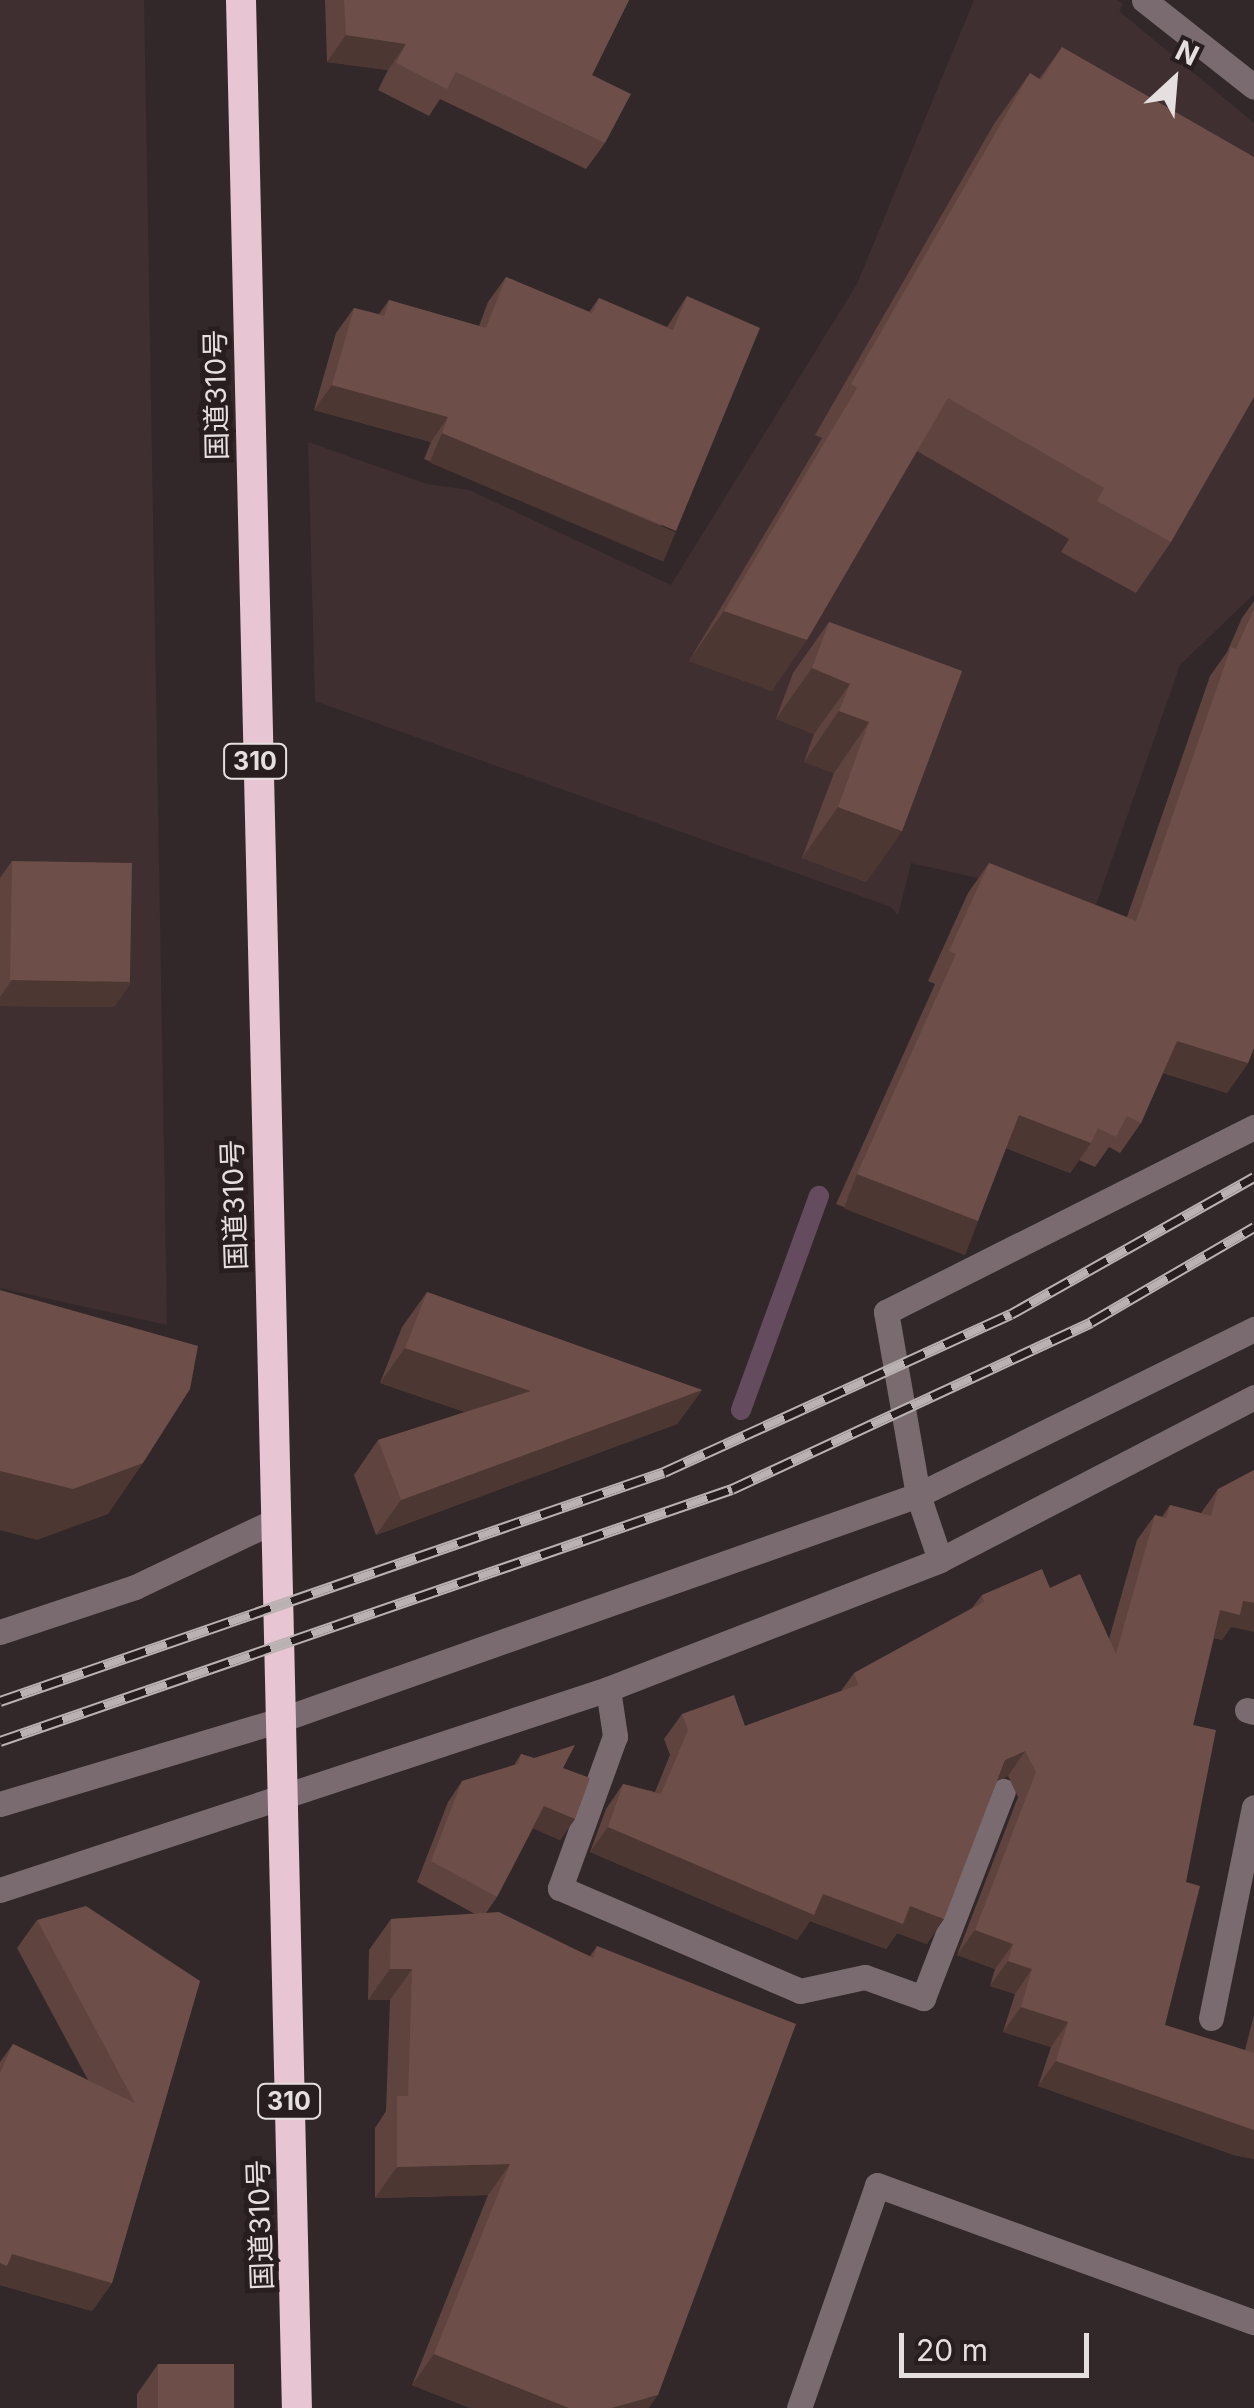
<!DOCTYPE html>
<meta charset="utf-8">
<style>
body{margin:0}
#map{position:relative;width:1254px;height:2408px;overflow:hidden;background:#322829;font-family:Inter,"Noto Sans JP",sans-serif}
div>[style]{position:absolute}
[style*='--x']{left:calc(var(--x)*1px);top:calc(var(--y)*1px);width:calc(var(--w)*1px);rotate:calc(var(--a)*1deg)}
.built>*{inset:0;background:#402f31}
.stream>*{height:20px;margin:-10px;padding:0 10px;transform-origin:10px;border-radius:10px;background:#644c5e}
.minor>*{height:25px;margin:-12.5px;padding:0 12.5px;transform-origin:12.5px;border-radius:12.5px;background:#7a6b71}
.highway>*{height:30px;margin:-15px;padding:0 15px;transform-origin:15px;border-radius:15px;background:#e8c5d2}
.rail>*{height:11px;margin-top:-5.5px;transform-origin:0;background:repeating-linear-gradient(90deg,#281e1f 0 22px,#b9b1b2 0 44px);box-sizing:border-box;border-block:2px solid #b9b1b2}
.wall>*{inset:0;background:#5e433f}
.shaded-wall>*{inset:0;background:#4c3733;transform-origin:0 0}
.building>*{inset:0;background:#6d4e49;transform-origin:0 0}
span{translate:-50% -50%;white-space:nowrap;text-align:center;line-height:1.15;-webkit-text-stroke:10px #281e1f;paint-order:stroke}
.shield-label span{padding:2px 8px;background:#281e1f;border:2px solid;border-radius:8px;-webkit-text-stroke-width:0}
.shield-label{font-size:25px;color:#e6dfe0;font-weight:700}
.street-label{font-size:28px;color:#e6dfe0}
.north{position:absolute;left:1124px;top:30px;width:100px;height:100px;-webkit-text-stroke:8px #281e1f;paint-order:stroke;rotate:26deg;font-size:28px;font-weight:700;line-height:40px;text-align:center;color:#e6dfe0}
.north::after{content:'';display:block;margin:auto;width:35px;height:45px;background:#e6dfe0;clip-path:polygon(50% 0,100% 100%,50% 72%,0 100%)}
.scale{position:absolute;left:899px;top:2333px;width:190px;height:45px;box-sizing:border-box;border:5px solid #e6dfe0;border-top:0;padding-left:12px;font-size:30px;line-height:35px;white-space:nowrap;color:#e6dfe0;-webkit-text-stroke:8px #281e1f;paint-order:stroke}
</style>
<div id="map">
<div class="built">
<div style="clip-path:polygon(0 0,144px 0,167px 1325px,0 1288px)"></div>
<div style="clip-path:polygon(974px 0,1117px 0,1123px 4px,1119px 11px,1254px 123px,1254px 594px,1180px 665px,1096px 905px,911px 863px,898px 915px,891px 907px,315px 701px,308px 442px,427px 484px,469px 490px,671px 585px,857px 284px)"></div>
</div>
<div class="stream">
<div style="--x:741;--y:1410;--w:228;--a:-70"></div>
</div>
<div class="minor">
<div style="--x:1144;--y:0;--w:140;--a:38.3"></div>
<div style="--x:940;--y:1560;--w:69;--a:-108.7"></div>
<div style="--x:918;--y:1495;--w:186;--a:-99.9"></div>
<div style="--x:886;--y:1312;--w:412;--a:-26.7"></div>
<div style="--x:0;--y:1632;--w:142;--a:-18.4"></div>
<div style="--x:135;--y:1587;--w:154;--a:-25.4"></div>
<div style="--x:608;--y:1689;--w:48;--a:81.5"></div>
<div style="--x:615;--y:1736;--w:162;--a:109.9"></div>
<div style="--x:560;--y:1888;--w:261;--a:23.2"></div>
<div style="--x:800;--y:1991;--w:66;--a:-12.2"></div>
<div style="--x:865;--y:1977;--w:62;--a:19.9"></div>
<div style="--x:923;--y:1998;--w:222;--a:-68.9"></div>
<div style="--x:1247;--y:1710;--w:7;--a:16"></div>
<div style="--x:0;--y:1804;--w:295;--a:-16.7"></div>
<div style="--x:283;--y:1719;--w:673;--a:-19.43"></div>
<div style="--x:918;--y:1495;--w:375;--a:-26.3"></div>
<div style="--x:0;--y:1890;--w:640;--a:-18.29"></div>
<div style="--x:608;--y:1689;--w:356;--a:-21.2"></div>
<div style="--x:940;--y:1560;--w:354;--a:-27.4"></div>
<div style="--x:1211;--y:2018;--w:215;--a:-78.5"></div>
<div style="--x:799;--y:2408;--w:236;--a:-70.7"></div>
<div style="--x:877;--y:2185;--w:401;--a:20"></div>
</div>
<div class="highway">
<div style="--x:241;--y:0;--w:2409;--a:88.67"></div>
</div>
<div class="rail">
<div style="--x:0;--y:1701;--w:702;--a:-19.03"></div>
<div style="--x:664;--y:1472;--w:381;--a:-24.5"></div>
<div style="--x:1011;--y:1314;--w:279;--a:-29.4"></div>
<div style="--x:0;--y:1741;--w:774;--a:-19"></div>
<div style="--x:732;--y:1489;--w:396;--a:-24.9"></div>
<div style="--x:1091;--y:1322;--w:189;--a:-30.2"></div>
</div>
<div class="wall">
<div style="clip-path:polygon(325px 0,629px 0,592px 75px,605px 143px,586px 169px,440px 99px,429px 116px,378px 90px,388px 70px,327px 62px)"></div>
<div style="clip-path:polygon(1062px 47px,1171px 542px,1136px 593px,1061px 552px,1069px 539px,917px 451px,772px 691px,689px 661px,822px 438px,815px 435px,994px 124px,1030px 73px,1039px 79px)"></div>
<div style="clip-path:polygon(506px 277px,589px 312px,599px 298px,667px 327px,687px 296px,658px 556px,424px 459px,431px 442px,314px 410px,336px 333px,354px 308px,379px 314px,389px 300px,479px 326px,488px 302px)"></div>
<div style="clip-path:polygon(1254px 601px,1254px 1048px,1248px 1063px,1227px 1093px,1163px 1073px,1141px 1123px,1120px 1153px,1109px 1147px,1095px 1167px,1079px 1160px,1070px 1173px,1006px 1148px,957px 1251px,836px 1204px,935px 984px,928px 981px,968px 893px,989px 863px,1127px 917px,1210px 676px,1227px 652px,1242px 618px)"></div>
<div style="clip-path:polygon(829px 622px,962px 671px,902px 831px,866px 882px,802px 858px,834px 773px,804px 762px,814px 734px,776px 719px,793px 673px)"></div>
<div style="clip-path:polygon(12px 861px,114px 1007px,0 1006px,0 878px)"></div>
<div style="clip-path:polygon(427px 1292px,702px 1390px,677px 1424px,376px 1535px,354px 1475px,378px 1440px,465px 1412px,380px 1383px,402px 1327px)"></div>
<div style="clip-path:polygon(1218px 1489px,1231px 1627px,1222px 1640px,1214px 1638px,1193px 1725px,1186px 1882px,1165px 2025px,1245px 2050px,1254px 2015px,1254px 2159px,1234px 2155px,1038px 2086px,1051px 2047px,1003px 2032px,1015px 1994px,990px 1986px,995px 1969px,957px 1955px,1018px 1797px,1008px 1776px,997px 1781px,927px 1944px,897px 1933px,886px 1949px,810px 1921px,797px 1940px,590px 1852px,606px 1809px,623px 1784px,655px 1792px,670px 1755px,664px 1739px,682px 1714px,745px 1726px,841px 1691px,854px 1673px,972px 1608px,982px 1595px,1050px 1588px,1109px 1639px,1137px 1540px,1155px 1515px,1162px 1517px,1170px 1505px,1201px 1513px)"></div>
<div style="clip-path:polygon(521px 1754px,563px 1768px,575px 1819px,560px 1840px,533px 1828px,497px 1897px,486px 1913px,590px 1956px,597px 1946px,649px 2408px,470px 2408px,412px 2385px,488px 2195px,375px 2198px,375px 2128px,386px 2111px,390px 2000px,368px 2000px,369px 1950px,391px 1919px,475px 1914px,417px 1882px,448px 1802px,462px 1781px,514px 1765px)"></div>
<div style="clip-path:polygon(37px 1920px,200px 1981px,112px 2283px,92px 2311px,0 2285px,0 2062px,13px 2044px,88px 2080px,17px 1948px)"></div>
<div style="clip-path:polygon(158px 2364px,235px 2408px,137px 2408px,137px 2394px)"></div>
</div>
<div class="shaded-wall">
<div style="clip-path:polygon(346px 35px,406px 44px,388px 70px,327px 62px)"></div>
<div style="clip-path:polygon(332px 385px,448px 417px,431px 442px,314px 410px)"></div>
<div style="left:442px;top:433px;width:254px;height:32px;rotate:23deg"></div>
<div style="clip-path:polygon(724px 611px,807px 640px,772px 691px,689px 661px)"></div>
<div style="clip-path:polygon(812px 668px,850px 684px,814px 734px,776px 719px)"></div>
<div style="clip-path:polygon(839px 711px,869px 722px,834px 773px,804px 762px)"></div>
<div style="clip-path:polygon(838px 807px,902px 831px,866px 882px,802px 858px)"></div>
<div style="clip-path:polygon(12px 980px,132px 982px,114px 1007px,0 1006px,0 997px)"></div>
<div style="clip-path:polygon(1177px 1041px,1248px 1063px,1227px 1093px,1156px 1071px)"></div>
<div style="clip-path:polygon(1019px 1115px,1091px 1143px,1070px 1173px,998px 1145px)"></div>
<div style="left:857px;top:1174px;width:130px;height:37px;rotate:21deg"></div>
<div style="clip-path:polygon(405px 1348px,531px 1391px,506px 1426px,380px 1383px)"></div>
<div style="clip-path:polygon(702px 1390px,677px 1424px,376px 1535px,401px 1500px)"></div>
<div style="clip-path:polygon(143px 1463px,108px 1514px,37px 1540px,0 1530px,0 1471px)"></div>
<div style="clip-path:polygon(1243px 1601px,1254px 1603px,1254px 1632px,1231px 1627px,1222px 1640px,1203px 1635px,1220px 1610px)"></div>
<div style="clip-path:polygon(1025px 1751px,1008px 1776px,988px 1785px,1005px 1760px)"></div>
<div style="clip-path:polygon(544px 1806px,575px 1819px,560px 1840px,530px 1827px)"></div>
<div style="clip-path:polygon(608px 1827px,823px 1894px,910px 1906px,944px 1919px,927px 1944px,897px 1933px,886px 1949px,810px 1921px,797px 1940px,590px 1852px)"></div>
<div style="clip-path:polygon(975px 1930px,1013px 1944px,995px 1969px,957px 1955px)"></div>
<div style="clip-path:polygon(1008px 1961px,1032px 1969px,1015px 1994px,990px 1986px)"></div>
<div style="clip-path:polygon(390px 1969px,412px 1969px,390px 2000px,368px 2000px)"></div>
<div style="clip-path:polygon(1021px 2007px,1068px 2022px,1051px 2047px,1003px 2032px)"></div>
<div style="clip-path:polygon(1056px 2061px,1254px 2130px,1254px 2159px,1234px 2155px,1038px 2086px)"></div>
<div style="clip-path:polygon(510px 2164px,488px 2195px,375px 2198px,397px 2167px)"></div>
<div style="clip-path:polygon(12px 2254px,112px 2283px,92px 2311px,0 2285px,0 2263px)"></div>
<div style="clip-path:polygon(434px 2354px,569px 2408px,470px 2408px,412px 2385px)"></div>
<div style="clip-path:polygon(658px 2395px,649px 2408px,611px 2408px)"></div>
</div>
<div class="building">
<div style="clip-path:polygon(344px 0,629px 0,592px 75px,631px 94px,605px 143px,456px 72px,447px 89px,396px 63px,406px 44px,346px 35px)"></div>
<div style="clip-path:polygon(1062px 47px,1254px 157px,1254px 397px,1171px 542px,1097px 501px,1104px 488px,948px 398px,807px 640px,724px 611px,857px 388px,851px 384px,1030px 73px,1041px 80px)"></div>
<div style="clip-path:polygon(506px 277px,592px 313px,599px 298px,673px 330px,687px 296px,760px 328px,676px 531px,442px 433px,448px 417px,332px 385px,354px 308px,384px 316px,389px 300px,486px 328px)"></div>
<div style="clip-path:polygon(1254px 609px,1254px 1048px,1248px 1063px,1177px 1041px,1141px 1123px,1127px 1116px,1116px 1137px,1098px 1128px,1091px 1143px,1019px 1115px,978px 1221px,857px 1174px,956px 954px,949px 951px,989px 863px,1136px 921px,1231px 647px,1236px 649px)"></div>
<div style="clip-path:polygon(829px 622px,962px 671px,902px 831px,838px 807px,869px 722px,839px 711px,850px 684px,812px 668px)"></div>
<div style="left:12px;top:861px;width:120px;height:119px;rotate:1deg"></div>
<div style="clip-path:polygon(0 1290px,198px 1346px,190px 1389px,143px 1463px,73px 1489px,0 1471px)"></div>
<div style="clip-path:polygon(427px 1292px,702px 1390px,401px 1500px,378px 1440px,531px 1391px,405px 1348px)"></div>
<div style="clip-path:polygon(1254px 1470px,1254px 1603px,1243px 1601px,1240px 1615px,1220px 1610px,1193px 1725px,1216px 1730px,1186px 1882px,1200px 1886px,1165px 2025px,1254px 2053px,1254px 2130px,1056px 2061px,1068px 2022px,1021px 2007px,1032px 1969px,1008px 1961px,1013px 1944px,975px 1930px,1036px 1772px,1025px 1751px,1005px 1760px,944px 1919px,910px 1906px,903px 1924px,823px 1894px,814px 1915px,608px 1827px,623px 1784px,661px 1794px,688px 1730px,682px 1714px,734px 1695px,745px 1726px,858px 1685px,854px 1673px,984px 1602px,982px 1595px,1042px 1569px,1050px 1588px,1080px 1574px,1116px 1654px,1155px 1515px,1166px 1518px,1170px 1505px,1211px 1516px,1218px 1489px)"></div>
<div style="clip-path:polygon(575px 1745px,563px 1768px,590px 1778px,575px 1819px,544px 1806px,497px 1897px,431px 1861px,462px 1781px,518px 1764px,521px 1754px,534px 1758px)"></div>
<div style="clip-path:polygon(86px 1906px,200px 1981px,112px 2283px,12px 2254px,7px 2266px,0 2263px,0 2073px,13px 2044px,135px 2103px,37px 1920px)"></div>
<div style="clip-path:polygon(499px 1912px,593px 1958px,597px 1946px,796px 2024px,658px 2395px,611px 2408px,569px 2408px,434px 2354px,510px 2164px,397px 2167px,397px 2096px,408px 2096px,412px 1969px,390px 1969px,391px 1919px)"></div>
<div style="left:158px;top:2364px;width:76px;height:44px"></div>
</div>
<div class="shield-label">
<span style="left:255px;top:761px">310</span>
<span style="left:289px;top:2101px">310</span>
</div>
<div class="street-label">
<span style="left:216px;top:395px;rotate:-91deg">国道310号</span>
<span style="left:234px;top:1205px;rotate:-92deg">国道310号</span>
<span style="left:260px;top:2225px;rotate:-92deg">国道310号</span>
</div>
<div class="north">N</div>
<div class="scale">20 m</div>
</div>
